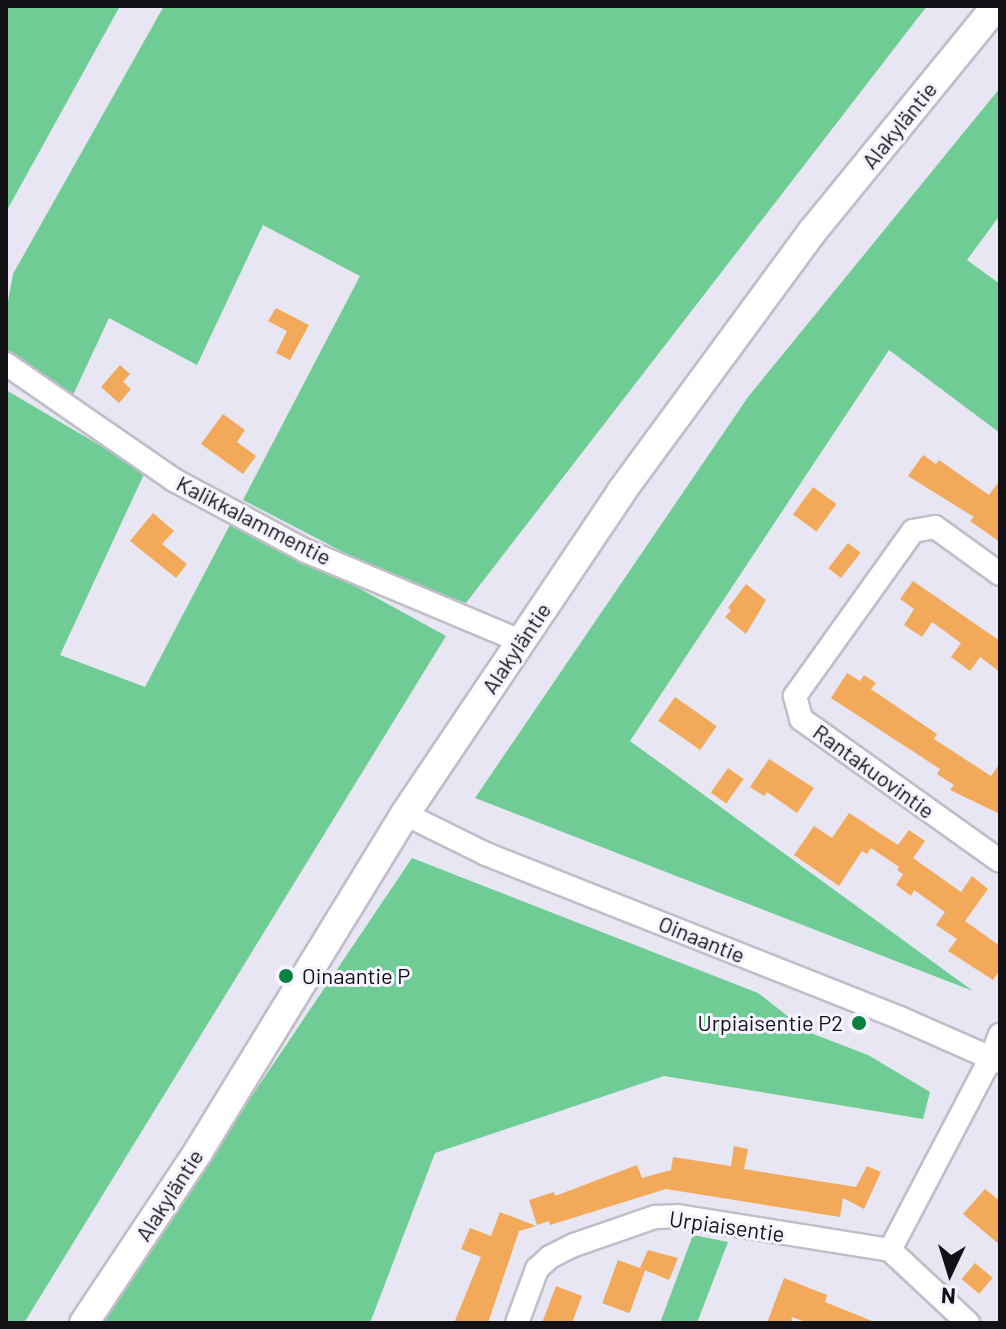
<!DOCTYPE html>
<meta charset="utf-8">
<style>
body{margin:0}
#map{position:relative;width:1006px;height:1329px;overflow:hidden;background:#e7e6f2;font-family:Barlow,sans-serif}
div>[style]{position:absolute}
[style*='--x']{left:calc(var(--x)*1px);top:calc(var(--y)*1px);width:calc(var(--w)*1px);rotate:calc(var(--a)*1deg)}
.green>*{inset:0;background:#6fcc95}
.building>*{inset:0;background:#f2aa5a;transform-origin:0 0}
.roads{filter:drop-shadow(2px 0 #bfbec9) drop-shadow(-2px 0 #bfbec9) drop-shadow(0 2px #bfbec9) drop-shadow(0 -2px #bfbec9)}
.minor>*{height:22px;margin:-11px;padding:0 11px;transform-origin:11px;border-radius:11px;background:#fff}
.major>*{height:28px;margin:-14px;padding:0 14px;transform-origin:14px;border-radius:14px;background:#fff}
.dots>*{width:22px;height:22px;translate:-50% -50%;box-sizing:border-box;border:4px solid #f4f3ff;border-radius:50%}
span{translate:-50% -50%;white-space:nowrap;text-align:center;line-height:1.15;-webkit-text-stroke:6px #f4f3ff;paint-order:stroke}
.street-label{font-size:22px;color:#121115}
.poi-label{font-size:22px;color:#121115}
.left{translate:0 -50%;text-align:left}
.right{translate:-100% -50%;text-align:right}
.frame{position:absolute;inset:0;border:8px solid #121115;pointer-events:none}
.north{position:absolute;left:910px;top:1233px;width:80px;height:80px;-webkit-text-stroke:6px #f4f3ff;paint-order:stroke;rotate:184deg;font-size:22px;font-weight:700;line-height:32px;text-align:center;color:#121115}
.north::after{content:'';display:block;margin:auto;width:28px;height:36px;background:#121115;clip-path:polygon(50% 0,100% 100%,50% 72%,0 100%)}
</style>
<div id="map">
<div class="green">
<div style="clip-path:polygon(6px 6px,120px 6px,6px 212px)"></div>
<div style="clip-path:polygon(164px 6px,927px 6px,466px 603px,378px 570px,243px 500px,360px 276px,263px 225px,197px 365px,109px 318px,73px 395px,6px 352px,6px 312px,13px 274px)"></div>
<div style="clip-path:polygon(1000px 88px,1000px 215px,967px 260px,1000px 284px,1000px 433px,889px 350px,630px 741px,973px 991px,475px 798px,748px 397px)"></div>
<div style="clip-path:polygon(6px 390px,145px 472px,60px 655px,145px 687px,233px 519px,446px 636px,24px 1323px,6px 1323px)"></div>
<div style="clip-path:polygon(412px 858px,758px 993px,808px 1032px,868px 1055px,930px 1092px,923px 1119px,664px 1076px,435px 1153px,370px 1323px,99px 1323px)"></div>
<div style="clip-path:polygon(693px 1235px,728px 1242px,697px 1323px,660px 1323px)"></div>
</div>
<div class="building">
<div style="clip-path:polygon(276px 308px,309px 325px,290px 360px,276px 353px,287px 331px,268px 321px)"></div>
<div style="clip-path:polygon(120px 365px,130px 374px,123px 382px,131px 389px,119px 403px,101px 387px)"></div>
<div style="clip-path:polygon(223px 414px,245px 430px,237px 442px,256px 456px,243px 474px,201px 444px)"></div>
<div style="clip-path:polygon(923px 455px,936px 464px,939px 460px,989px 495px,1000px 480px,1000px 542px,970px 521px,974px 517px,908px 476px)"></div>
<div style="left:813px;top:487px;width:29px;height:34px;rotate:36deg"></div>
<div style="clip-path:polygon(153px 513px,174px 531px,162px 544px,187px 564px,176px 578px,130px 541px)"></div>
<div style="left:848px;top:543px;width:16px;height:32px;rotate:38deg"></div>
<div style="clip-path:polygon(913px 581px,1000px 641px,1000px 672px,980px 657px,970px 671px,951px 657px,961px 643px,932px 622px,922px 637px,904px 625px,914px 609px,900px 599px)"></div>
<div style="clip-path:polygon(746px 584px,766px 600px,746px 634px,725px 617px,731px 610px,728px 608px)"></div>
<div style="clip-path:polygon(847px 673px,860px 681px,864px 675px,876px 683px,871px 689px,937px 734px,934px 739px,991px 776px,1000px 763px,1000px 814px,950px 790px,954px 785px,937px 774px,940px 769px,831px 698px)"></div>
<div style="left:675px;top:697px;width:51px;height:29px;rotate:35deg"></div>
<div style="clip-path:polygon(769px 759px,814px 788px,797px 813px,767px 792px,764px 796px,750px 787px)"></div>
<div style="left:728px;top:768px;width:19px;height:30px;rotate:35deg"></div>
<div style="clip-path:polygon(849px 813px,898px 845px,909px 830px,925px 841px,913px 858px,961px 892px,972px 876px,988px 889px,965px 921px,1000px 946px,1000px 970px,993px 980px,948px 951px,957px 939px,936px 925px,945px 912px,914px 890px,911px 896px,896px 885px,903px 874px,897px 870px,899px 867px,871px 848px,867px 854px,862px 851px,839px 886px,794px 855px,814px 826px,832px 838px)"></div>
<div style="clip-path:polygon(734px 1146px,748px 1149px,744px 1169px,856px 1187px,867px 1166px,881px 1172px,864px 1209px,843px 1198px,840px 1217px,666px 1189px,550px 1225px,549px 1221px,537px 1225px,529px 1200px,554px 1192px,555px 1196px,637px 1165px,642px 1178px,671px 1170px,673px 1157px,731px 1166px)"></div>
<div style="clip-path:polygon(985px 1189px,1000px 1201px,1000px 1245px,963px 1214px)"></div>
<div style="clip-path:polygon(500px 1212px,536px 1226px,519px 1231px,488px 1323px,454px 1323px,481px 1257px,461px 1249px,470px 1228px,491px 1236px)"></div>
<div style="clip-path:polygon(648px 1250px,678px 1258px,669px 1280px,640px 1268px)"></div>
<div style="left:618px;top:1260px;width:29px;height:46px;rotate:20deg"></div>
<div style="left:975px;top:1263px;width:23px;height:21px;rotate:40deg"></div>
<div style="clip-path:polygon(784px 1278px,827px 1295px,825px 1302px,877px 1323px,808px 1323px,792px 1317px,791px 1323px,767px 1323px)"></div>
<div style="clip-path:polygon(556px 1286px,582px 1296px,572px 1323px,542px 1323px)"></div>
</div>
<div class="roads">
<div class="minor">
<div style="--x:6;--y:364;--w:204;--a:34.6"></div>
<div style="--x:174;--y:480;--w:150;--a:28.3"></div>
<div style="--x:306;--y:551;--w:232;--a:22.8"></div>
<div style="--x:1000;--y:574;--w:80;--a:-144.1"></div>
<div style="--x:935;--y:527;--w:22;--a:170"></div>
<div style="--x:913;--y:531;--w:203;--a:125.6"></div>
<div style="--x:795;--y:696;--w:24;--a:75"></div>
<div style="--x:801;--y:719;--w:244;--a:35.5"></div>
<div style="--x:405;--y:814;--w:90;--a:26.3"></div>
<div style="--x:486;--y:854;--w:445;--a:21.6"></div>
<div style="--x:900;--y:1018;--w:109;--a:23.7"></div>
<div style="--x:890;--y:1250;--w:217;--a:-62.3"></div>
<div style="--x:991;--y:1058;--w:25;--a:-69"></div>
<div style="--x:517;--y:1323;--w:58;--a:-69.7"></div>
<div style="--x:537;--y:1269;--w:18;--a:-43"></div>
<div style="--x:550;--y:1257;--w:27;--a:-27"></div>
<div style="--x:574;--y:1245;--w:86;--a:-19.1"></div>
<div style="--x:655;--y:1217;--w:23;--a:-2"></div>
<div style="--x:678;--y:1216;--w:215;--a:9.1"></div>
<div style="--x:890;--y:1250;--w:107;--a:43.1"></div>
</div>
<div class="major">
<div style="--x:84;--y:1323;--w:206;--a:-56.3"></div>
<div style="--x:198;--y:1152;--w:396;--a:-58.5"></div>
<div style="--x:405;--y:814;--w:388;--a:-56.1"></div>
<div style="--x:621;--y:492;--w:323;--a:-53.7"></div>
<div style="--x:812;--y:232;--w:291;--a:-50.8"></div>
</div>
</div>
<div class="dots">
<div style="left:286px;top:976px;background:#08823c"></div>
<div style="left:859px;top:1023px;background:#08823c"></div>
</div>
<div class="street-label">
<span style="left:899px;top:125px;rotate:-51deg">Alakyläntie</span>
<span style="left:254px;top:520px;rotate:27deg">Kalikkalammentie</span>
<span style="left:516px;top:648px;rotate:-56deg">Alakyläntie</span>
<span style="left:874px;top:771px;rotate:36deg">Rantakuovintie</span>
<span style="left:702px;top:939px;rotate:22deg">Oinaantie</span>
<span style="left:169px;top:1195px;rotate:-57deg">Alakyläntie</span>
<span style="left:727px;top:1226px;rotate:8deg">Urpiaisentie</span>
</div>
<div class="poi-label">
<span class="left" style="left:302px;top:976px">Oinaantie P</span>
<span class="right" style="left:843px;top:1023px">Urpiaisentie P2</span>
</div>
<div class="frame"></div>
<div class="north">N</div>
</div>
